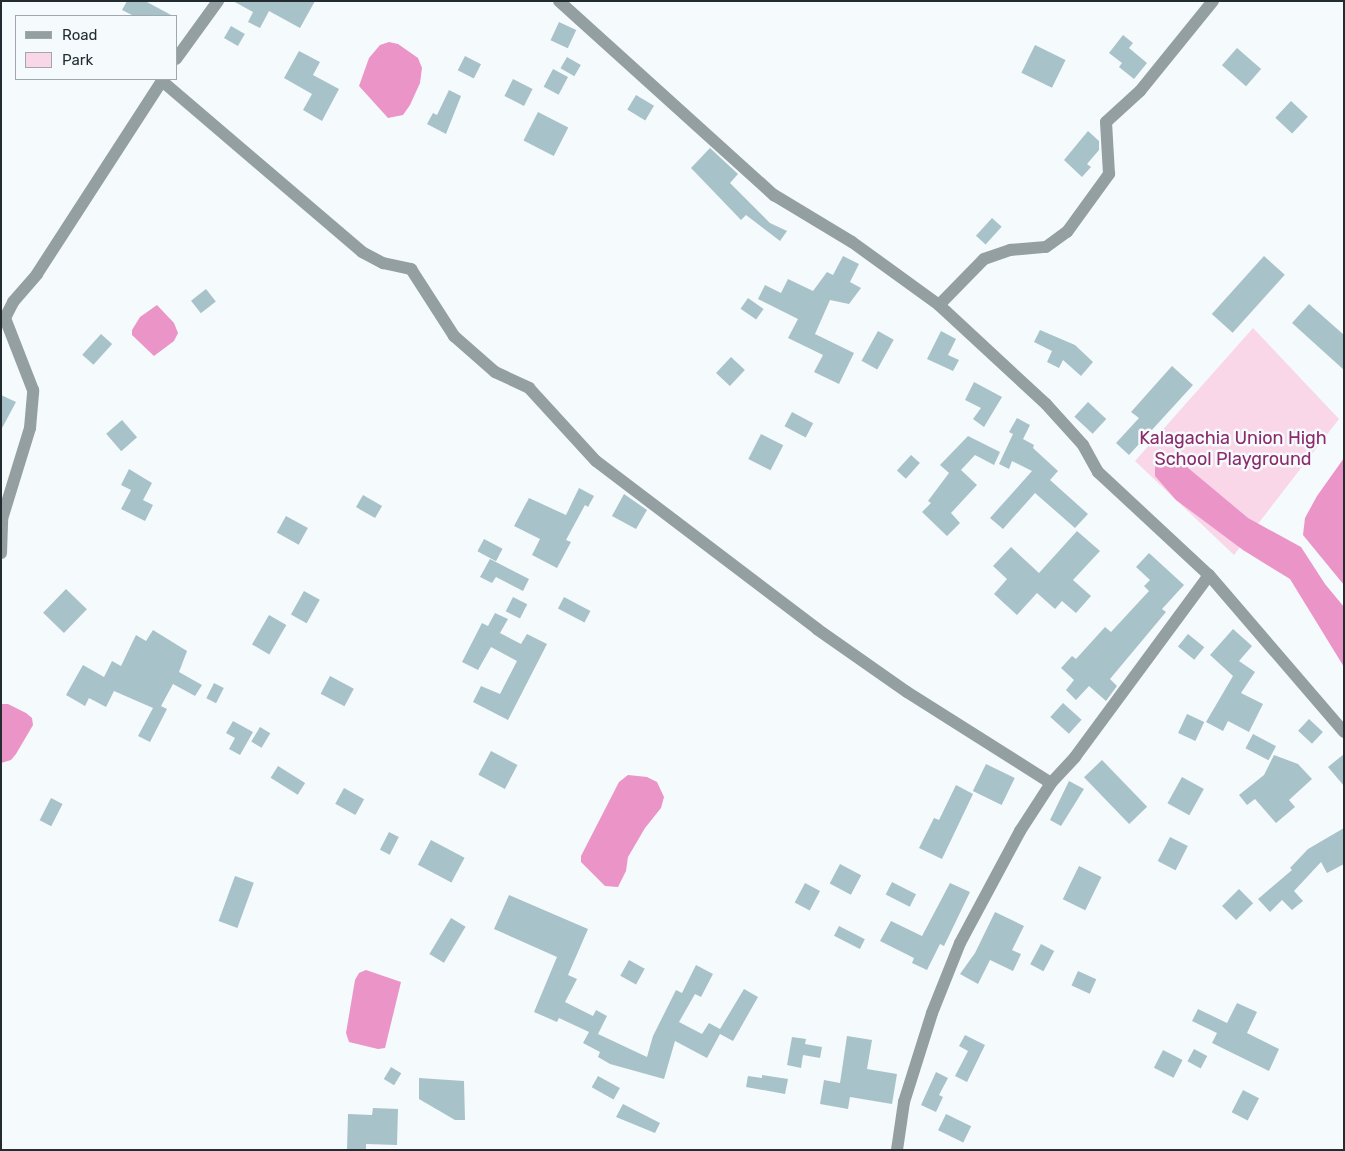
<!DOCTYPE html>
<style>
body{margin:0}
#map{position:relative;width:1345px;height:1151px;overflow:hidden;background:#f5fafc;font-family:Rubik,sans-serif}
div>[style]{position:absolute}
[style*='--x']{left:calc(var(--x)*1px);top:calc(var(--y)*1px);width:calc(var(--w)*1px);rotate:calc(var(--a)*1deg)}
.green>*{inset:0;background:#f9d7e9}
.forest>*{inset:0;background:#ea94c7}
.building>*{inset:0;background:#a8c2ca;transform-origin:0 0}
.minor>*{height:12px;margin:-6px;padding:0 6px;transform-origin:6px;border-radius:6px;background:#949fa2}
span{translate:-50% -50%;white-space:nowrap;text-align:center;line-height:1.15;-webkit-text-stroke:5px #f5fafc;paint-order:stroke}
.park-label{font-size:18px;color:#8c2a6b}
.frame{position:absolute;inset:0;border:2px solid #232d31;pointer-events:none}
.legend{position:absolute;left:15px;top:15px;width:162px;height:65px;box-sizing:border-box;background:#f5fafc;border:1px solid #a1a8ab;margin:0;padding:6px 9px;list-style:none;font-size:15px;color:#232d31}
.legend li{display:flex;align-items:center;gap:10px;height:25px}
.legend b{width:25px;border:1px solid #a1a8ab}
</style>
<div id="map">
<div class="green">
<div style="clip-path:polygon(1253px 328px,1339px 419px,1234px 555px,1135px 461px)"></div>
</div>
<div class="forest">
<div style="clip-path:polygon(389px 42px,398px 44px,418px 58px,422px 68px,420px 83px,410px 105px,403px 115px,388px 118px,359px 86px,369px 58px,380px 45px)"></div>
<div style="clip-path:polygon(157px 305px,174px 323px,178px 333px,174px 341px,154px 356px,132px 335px,132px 330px,140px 317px)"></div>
<div style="clip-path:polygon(1344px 458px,1344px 585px,1303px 535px,1305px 518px,1317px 496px)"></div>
<div style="clip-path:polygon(1162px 461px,1187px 467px,1248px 518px,1301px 547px,1325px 584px,1344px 607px,1344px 667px,1290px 579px,1243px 550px,1176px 500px,1155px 476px,1155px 462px)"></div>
<div style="clip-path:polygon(1px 704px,8px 704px,26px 713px,32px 718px,33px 725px,16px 754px,11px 760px,1px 763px)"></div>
<div style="clip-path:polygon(628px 775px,647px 777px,657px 782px,664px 797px,661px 808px,645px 828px,628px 857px,626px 871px,618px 887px,605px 886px,581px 862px,581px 856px,619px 782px)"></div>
<div style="clip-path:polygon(366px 970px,401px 982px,385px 1048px,378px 1049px,349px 1042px,346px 1033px,355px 980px,359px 973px)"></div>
</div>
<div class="building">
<div style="clip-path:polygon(127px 1px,145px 1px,173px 16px,134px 16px,122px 10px)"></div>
<div style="clip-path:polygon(233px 1px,315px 1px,300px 28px,269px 11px,260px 28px,248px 22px,253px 12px)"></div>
<div style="left:559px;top:22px;width:19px;height:20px;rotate:25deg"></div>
<div style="left:231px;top:26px;width:16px;height:14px;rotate:30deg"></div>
<div style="clip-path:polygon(1123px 35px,1133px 43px,1129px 48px,1147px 63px,1134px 79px,1119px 67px,1122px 63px,1109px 53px)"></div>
<div style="left:1035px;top:45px;width:34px;height:31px;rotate:26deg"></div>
<div style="left:1237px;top:48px;width:32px;height:23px;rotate:41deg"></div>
<div style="clip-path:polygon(299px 51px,320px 62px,313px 75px,339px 89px,322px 121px,303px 110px,312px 94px,284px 78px)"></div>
<div style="left:465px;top:56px;width:18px;height:16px;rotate:27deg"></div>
<div style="left:567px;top:57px;width:16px;height:13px;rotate:30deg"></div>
<div style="left:553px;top:69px;width:17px;height:20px;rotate:28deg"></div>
<div style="left:513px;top:79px;width:22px;height:19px;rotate:27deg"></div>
<div style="clip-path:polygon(449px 90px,461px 96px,446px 134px,427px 124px,433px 113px,437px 115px)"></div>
<div style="left:636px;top:95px;width:21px;height:17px;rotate:31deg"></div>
<div style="left:1291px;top:101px;width:23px;height:23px;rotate:43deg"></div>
<div style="left:538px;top:112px;width:34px;height:32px;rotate:27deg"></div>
<div style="clip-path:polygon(1088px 131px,1099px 141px,1099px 150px,1087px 164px,1091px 167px,1082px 177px,1064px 160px)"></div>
<div style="clip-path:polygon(710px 148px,738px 174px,730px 183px,770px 223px,787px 231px,780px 241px,746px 215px,741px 220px,691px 168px)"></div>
<div style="left:992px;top:218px;width:13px;height:24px;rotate:42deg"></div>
<div style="clip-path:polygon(843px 256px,859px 264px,850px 282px,861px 288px,849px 304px,830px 300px,815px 334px,854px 353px,839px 384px,814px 372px,823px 355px,788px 338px,798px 319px,758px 299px,765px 285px,781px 293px,788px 279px,813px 291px,827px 272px,833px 275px)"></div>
<div style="left:1264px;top:256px;width:28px;height:78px;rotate:42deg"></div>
<div style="left:206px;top:289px;width:16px;height:19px;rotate:52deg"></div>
<div style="left:748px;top:298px;width:19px;height:13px;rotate:35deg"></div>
<div style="clip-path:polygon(1309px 304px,1344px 335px,1344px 370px,1292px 323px)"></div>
<div style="clip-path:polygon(1040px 330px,1075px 345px,1093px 362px,1081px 376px,1063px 360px,1059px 368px,1047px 362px,1052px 351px,1034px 342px)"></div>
<div style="left:878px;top:331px;width:18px;height:34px;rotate:29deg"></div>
<div style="clip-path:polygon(941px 331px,956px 339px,948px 355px,959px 360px,953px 371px,927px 359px)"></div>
<div style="left:101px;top:334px;width:15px;height:28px;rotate:42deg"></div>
<div style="left:731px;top:357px;width:19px;height:22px;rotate:43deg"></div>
<div style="clip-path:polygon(1172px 366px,1193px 385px,1129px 455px,1116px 443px,1139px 418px,1131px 412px)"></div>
<div style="clip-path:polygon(974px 382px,1002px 397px,984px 427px,973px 419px,981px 408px,965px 400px)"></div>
<div style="clip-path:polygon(1px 395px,16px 402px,1px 430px)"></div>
<div style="left:1088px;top:402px;width:25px;height:20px;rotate:43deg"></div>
<div style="left:792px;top:412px;width:24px;height:16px;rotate:28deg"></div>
<div style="clip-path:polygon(1017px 418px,1030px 425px,1023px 439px,1034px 445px,1033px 448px,1058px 471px,1050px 480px,1088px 514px,1075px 528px,1035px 493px,1003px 529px,990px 518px,1032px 471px,1012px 461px,1009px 469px,999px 464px,1013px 434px,1009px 432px)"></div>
<div style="left:122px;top:420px;width:23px;height:21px;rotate:49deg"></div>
<div style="left:761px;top:434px;width:25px;height:28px;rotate:27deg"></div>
<div style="clip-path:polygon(968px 436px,1000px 452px,994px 465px,975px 455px,961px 470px,977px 485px,951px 513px,960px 523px,947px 536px,922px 512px,931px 503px,928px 501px,949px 473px,940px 465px)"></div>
<div style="left:911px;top:455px;width:12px;height:21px;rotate:42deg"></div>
<div style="clip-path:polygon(129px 469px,152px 483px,143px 500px,153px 505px,145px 521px,121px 509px,131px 490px,121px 485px)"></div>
<div style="clip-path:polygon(579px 488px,594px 496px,588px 507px,585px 505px,566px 540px,571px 542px,557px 568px,532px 555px,540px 539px,514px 526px,529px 498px,566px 515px)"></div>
<div style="clip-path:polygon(624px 494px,647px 510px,636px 529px,612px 516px)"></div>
<div style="left:363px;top:495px;width:22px;height:14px;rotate:30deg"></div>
<div style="left:286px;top:516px;width:25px;height:19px;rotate:29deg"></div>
<div style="clip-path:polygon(1077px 531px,1100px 551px,1073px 580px,1091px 596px,1076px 613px,1062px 601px,1055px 609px,1037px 593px,1017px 615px,994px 594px,1007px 579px,993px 566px,1011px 547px,1039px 573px)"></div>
<div style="left:484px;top:539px;width:21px;height:14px;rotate:28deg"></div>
<div style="clip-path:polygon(1149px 553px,1184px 585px,1162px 609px,1166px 612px,1110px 679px,1117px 686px,1106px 701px,1089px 686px,1076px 700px,1066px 690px,1074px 680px,1061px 668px,1072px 656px,1076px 659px,1105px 627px,1111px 632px,1149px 591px,1144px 586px,1150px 580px,1136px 567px)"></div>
<div style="clip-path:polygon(490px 559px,529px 579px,523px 591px,496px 577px,492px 583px,480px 577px)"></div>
<div style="left:66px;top:589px;width:29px;height:33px;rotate:44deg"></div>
<div style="left:304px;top:591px;width:18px;height:27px;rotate:29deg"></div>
<div style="left:513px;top:597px;width:16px;height:16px;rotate:27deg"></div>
<div style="left:564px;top:597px;width:30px;height:13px;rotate:28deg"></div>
<div style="clip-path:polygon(495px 613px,508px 619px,500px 633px,521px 644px,527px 634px,547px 644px,508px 720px,473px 702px,481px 686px,500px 694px,517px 661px,491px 647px,478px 670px,462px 662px,482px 623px,488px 626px)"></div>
<div style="left:269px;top:615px;width:20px;height:34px;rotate:30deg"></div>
<div style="clip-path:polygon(1233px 629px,1252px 646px,1239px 661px,1255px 672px,1241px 693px,1263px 704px,1249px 732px,1228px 721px,1223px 731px,1206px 722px,1233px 676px,1210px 655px)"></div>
<div style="clip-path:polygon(153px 630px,187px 651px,179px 672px,202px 685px,195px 696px,173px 684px,161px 706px,167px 709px,150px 742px,138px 736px,153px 708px,114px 691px,106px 707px,89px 698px,85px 706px,66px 695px,83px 665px,104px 677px,112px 661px,121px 666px,136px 635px,146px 641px)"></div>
<div style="left:1188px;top:634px;width:21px;height:16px;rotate:39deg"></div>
<div style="left:330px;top:676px;width:27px;height:20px;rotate:28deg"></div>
<div style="left:214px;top:683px;width:11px;height:17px;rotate:27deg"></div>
<div style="left:1063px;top:703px;width:25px;height:19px;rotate:42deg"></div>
<div style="left:1187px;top:714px;width:19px;height:21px;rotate:25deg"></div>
<div style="left:1309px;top:719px;width:19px;height:16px;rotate:43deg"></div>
<div style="clip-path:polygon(233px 721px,253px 732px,240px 755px,229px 749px,235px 738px,226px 733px)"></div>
<div style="left:260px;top:727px;width:12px;height:17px;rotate:31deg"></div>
<div style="left:1253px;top:734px;width:26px;height:16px;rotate:28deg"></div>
<div style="left:491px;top:751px;width:30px;height:27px;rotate:28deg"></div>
<div style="clip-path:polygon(1344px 754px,1344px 786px,1328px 767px)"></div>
<div style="clip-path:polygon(1274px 755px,1298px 764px,1312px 779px,1289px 800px,1295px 807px,1276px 823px,1255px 799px,1247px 805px,1239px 795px,1264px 775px)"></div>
<div style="left:1102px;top:760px;width:65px;height:25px;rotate:46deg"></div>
<div style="left:986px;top:764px;width:32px;height:30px;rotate:26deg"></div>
<div style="left:278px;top:766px;width:32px;height:14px;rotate:32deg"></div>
<div style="left:1182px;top:777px;width:25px;height:30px;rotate:29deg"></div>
<div style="clip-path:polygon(1069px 781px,1084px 789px,1061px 826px,1050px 820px)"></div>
<div style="clip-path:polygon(956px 785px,973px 794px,942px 859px,919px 848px,934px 818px,939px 820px)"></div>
<div style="left:344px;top:788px;width:23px;height:18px;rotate:29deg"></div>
<div style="left:51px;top:798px;width:13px;height:25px;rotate:27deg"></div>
<div style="clip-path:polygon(1344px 828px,1344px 864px,1327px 873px,1321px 862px,1294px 891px,1303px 901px,1292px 910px,1282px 900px,1270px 912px,1258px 899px,1292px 870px,1290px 868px,1308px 849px)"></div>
<div style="left:389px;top:832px;width:11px;height:20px;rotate:27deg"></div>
<div style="left:1170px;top:837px;width:20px;height:27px;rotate:27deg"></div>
<div style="left:431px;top:840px;width:38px;height:28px;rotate:28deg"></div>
<div style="left:840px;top:864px;width:24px;height:22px;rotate:28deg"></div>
<div style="left:1079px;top:866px;width:25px;height:37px;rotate:26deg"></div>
<div style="left:235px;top:876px;width:20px;height:48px;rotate:20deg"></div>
<div style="left:892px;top:882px;width:27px;height:14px;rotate:27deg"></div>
<div style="left:805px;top:883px;width:17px;height:22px;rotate:28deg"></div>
<div style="clip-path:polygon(950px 883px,970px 892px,944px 946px,940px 944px,927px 970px,912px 963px,914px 958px,880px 941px,891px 921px,922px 936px)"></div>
<div style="left:1239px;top:889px;width:20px;height:24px;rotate:45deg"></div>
<div style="clip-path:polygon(509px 895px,588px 929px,568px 975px,577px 979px,565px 1002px,593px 1016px,596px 1010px,607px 1016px,598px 1034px,647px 1057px,653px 1036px,676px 990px,682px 993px,696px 965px,713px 974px,701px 997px,695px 994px,679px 1022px,702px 1034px,709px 1023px,720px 1029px,744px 989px,758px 997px,733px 1041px,720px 1034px,707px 1058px,675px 1041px,664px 1079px,610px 1064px,598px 1057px,600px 1052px,583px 1043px,589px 1032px,559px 1018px,557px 1022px,534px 1012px,557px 957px,494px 929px)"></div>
<div style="clip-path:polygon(995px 912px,1024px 926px,1012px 950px,1021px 954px,1013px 971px,990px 960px,978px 984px,960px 974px,975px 953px)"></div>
<div style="left:451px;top:918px;width:17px;height:42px;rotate:31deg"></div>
<div style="left:839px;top:926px;width:29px;height:11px;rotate:27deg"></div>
<div style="left:1041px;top:944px;width:15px;height:23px;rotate:28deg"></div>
<div style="left:629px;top:960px;width:18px;height:18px;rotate:29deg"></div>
<div style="left:1078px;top:971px;width:20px;height:16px;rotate:24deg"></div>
<div style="clip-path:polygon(1237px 1003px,1257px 1012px,1247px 1033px,1279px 1049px,1269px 1071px,1212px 1043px,1217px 1033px,1192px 1021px,1198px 1009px,1227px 1023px)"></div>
<div style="clip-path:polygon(965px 1035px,985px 1045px,967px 1082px,955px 1076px,968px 1051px,959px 1046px)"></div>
<div style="clip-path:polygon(847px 1036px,872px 1040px,867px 1069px,897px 1074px,892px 1104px,850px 1097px,848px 1109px,820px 1104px,824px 1080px,840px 1083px)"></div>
<div style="clip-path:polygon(792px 1037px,806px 1039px,805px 1044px,822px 1047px,820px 1058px,803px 1055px,801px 1068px,787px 1065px)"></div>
<div style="left:1194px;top:1049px;width:15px;height:14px;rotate:28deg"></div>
<div style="left:1163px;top:1050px;width:22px;height:20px;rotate:27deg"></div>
<div style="left:391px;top:1067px;width:12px;height:14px;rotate:31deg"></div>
<div style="clip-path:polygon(936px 1072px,948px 1078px,939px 1095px,943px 1097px,936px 1112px,921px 1105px)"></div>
<div style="clip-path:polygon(762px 1075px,788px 1079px,785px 1094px,746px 1087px,748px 1076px,762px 1078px)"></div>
<div style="left:598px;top:1076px;width:25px;height:13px;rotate:29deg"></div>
<div style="clip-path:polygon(419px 1078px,464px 1081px,465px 1120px,455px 1120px,419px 1099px)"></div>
<div style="left:1243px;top:1090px;width:18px;height:25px;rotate:27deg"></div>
<div style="clip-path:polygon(623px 1104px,660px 1123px,655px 1133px,616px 1117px)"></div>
<div style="clip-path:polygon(373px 1108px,398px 1109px,397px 1145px,366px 1144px,366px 1150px,347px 1150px,348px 1114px,372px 1115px)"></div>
<div style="left:946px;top:1114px;width:28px;height:18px;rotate:26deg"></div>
</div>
<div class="minor">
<div style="--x:559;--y:1;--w:290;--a:42.1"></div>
<div style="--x:774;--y:195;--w:91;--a:31.1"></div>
<div style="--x:852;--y:242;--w:107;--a:35.9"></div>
<div style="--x:939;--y:305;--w:146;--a:42.8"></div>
<div style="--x:1046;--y:404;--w:55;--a:47.9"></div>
<div style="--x:1083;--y:445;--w:31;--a:61"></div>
<div style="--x:1098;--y:472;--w:151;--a:42.9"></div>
<div style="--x:1209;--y:575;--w:207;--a:49.3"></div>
<div style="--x:176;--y:59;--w:72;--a:-54.1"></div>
<div style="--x:162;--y:81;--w:263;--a:40.5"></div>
<div style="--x:362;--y:252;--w:24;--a:28"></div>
<div style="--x:383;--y:263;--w:29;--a:12"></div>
<div style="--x:411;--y:269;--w:80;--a:57.3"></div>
<div style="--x:454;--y:336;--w:55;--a:41.3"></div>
<div style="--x:495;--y:372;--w:38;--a:25"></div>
<div style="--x:529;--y:388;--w:99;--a:47.5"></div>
<div style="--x:596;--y:461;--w:278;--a:37.2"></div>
<div style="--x:817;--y:629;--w:110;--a:35"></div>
<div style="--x:907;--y:692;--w:170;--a:32.3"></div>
<div style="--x:939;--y:305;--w:64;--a:-45.6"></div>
<div style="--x:984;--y:259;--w:28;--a:-19"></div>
<div style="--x:1010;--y:250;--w:36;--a:-5"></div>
<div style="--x:1046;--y:247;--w:26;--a:-36"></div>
<div style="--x:1067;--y:232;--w:72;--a:-54.1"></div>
<div style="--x:1109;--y:174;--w:52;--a:-93.3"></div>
<div style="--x:1106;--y:122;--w:46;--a:-42.4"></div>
<div style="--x:1140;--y:91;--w:116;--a:-51"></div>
<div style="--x:1;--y:553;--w:34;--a:-88"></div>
<div style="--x:2;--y:519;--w:95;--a:-72.9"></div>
<div style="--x:30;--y:428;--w:38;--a:-85"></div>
<div style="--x:33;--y:390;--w:77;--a:-111.3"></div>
<div style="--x:5;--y:318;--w:18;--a:-63"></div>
<div style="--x:13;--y:302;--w:37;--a:-49"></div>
<div style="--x:37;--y:274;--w:232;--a:-57.1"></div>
<div style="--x:897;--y:1150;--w:49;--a:-81.7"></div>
<div style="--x:904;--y:1102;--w:93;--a:-72.5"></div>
<div style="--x:932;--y:1013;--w:75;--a:-68.2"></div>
<div style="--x:960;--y:943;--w:127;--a:-61.8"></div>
<div style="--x:1020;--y:831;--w:57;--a:-57.1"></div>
<div style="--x:1051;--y:783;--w:35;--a:-47"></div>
<div style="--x:1075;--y:757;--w:226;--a:-53.6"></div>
</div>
<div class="park-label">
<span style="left:1233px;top:449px">Kalagachia Union High<br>School Playground</span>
</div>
<div class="frame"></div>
<ul class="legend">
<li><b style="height:6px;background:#949fa2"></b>Road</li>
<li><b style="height:14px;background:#f9d7e9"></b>Park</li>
</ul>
</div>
